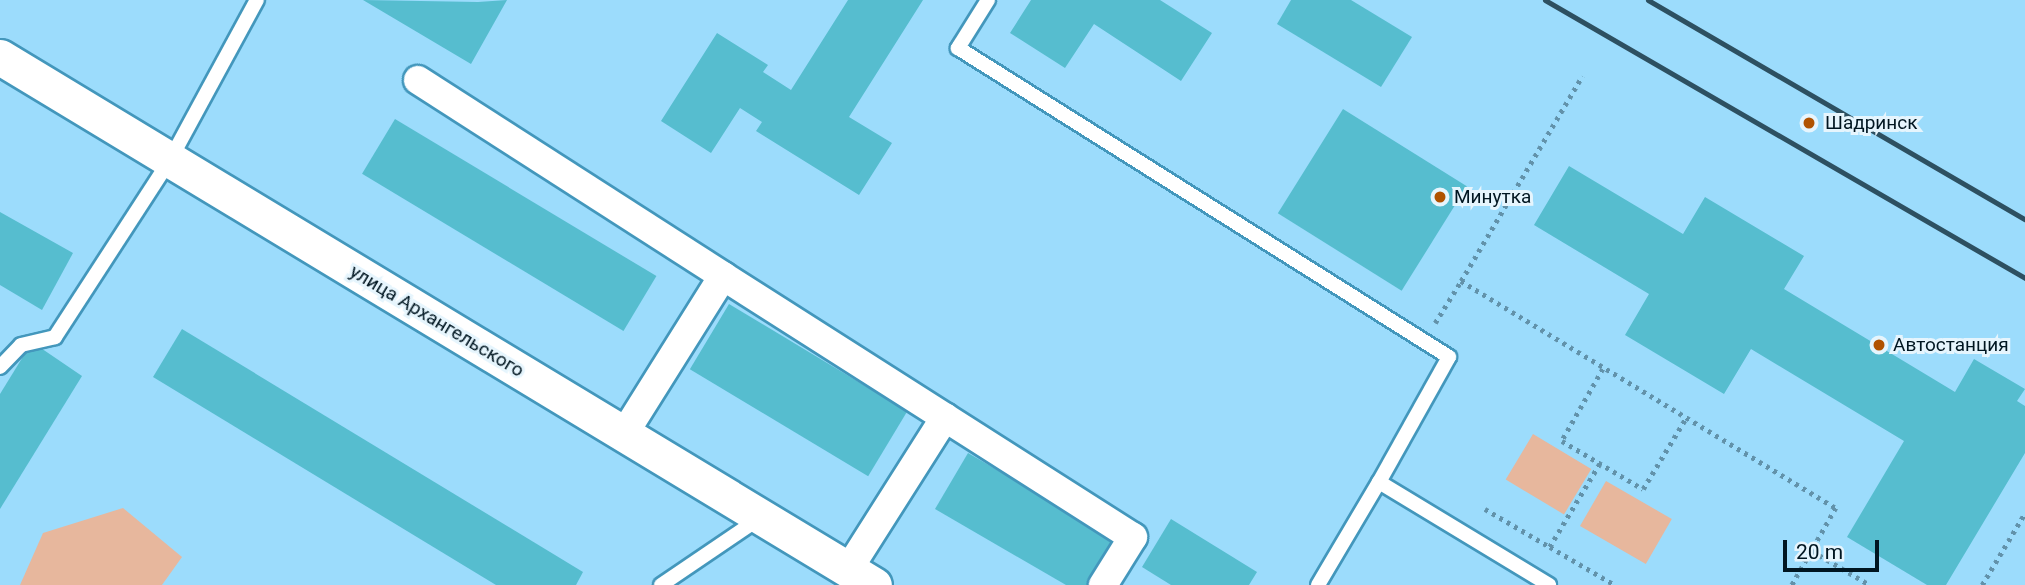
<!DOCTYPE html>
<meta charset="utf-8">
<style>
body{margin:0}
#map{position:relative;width:2025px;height:585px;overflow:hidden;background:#9cdcfc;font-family:Roboto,sans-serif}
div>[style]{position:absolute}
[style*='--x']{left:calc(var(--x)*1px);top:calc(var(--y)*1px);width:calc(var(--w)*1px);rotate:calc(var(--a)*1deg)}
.green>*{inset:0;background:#e7b79d;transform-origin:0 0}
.building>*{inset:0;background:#56bdcf;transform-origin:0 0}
.path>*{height:4.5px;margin-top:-2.25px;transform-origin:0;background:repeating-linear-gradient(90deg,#6292aa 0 3.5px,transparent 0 8.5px)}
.roads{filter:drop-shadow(2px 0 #4397bc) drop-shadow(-2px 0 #4397bc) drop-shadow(0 2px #4397bc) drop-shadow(0 -2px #4397bc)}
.service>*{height:14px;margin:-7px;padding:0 7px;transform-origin:7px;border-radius:7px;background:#fff}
.minor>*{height:28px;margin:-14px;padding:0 14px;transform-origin:14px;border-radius:14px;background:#fff}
.tertiary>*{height:35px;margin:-17.5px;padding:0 17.5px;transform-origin:17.5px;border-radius:17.5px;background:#fff}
.rail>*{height:5px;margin:-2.5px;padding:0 2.5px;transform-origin:2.5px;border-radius:2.5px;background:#2d5061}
.dots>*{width:19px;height:19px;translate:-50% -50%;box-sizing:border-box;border:4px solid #e6f5fd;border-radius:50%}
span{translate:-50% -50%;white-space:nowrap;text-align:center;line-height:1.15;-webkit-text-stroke:6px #e6f5fd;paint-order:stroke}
.poi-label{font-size:19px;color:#001621}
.left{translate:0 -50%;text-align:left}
.street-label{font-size:19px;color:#001621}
.scale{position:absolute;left:1783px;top:540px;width:96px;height:32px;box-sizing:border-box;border:4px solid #001621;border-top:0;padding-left:9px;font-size:21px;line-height:24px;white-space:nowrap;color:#001621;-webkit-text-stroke:5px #e6f5fd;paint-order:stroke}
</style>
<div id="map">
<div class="green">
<div style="left:1533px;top:434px;width:68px;height:53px;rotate:31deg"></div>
<div style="left:1606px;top:481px;width:76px;height:52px;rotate:30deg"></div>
<div style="clip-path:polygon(123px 508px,182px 557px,162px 585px,20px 585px,43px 533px)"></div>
</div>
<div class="building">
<div style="clip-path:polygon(363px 0,478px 2px,507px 0,471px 64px)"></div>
<div style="clip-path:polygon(848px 0,923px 0,849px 117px,892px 143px,859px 195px,756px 131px,762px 122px,740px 108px,711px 153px,661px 121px,717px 33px,768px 65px,763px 72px,791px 90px)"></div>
<div style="clip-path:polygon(1031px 0,1160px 0,1212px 33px,1181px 81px,1094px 24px,1065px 68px,1010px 33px)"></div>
<div style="clip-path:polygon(1291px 0,1351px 0,1412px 37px,1381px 87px,1277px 24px)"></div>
<div style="left:1343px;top:109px;width:146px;height:123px;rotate:32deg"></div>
<div style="left:395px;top:119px;width:305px;height:64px;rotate:31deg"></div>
<div style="clip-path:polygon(1569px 166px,1683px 234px,1705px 197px,1804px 256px,1784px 289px,1955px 392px,1974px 359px,2025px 389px,2017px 401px,2025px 406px,2025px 453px,1946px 585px,1927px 585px,1847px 537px,1904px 441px,1751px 349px,1724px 394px,1625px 335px,1649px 294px,1534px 225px)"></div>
<div style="clip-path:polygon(0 212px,73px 253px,42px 310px,0 285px)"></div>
<div style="left:729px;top:304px;width:208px;height:76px;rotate:31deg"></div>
<div style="clip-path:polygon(182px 329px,583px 572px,576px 585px,496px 585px,153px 377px)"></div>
<div style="clip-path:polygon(32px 342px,82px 376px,0 509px,0 394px)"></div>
<div style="clip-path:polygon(968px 453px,1115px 538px,1087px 585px,1066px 585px,935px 509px)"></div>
<div style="clip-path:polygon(1171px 519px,1257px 572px,1249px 585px,1171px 585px,1142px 567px)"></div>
</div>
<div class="path">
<div style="--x:1461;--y:281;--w:238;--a:-59.4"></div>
<div style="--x:1435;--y:323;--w:49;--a:-58.2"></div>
<div style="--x:1461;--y:281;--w:438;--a:31.2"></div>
<div style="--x:1836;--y:508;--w:89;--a:119.7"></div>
<div style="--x:1603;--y:369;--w:83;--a:119.7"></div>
<div style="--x:1562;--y:441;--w:94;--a:30.7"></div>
<div style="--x:1643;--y:489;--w:83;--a:-58.8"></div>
<div style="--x:1600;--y:464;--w:97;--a:121.1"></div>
<div style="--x:1550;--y:547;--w:75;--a:30.3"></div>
<div style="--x:1485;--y:509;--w:75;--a:30.3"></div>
<div style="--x:1812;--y:551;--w:67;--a:30.4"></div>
<div style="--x:1982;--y:585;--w:84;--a:-59.2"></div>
</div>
<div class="roads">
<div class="service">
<div style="--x:988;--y:0;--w:57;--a:122"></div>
<div style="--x:958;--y:48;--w:580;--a:32.18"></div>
<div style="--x:1449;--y:357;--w:143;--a:119.2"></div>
<div style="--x:0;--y:367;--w:30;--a:-46"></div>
<div style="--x:21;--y:345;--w:35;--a:-13"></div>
<div style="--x:55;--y:337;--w:211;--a:-57"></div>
<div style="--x:170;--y:160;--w:182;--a:-61.5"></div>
<div style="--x:661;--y:585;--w:120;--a:-34.1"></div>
<div style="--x:1318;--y:585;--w:120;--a:-59.4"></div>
<div style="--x:1379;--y:482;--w:199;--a:31.2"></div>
</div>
<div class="minor">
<div style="--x:418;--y:80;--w:363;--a:32.7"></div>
<div style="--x:723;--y:276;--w:186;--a:122.1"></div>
<div style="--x:723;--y:276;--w:486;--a:32.5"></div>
<div style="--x:1133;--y:537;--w:57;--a:122"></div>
<div style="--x:848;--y:570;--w:181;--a:-57.6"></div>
</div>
<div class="tertiary">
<div style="--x:0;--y:57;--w:1021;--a:31.14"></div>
</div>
</div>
<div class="rail">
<div style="--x:1545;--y:0;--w:555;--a:30.08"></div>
<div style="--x:1648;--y:0;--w:436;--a:30.2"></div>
</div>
<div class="dots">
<div style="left:1809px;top:123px;background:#b05200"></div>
<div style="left:1440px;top:197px;background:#b05200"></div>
<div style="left:1879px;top:345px;background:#b05200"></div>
</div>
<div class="poi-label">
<span class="left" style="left:1825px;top:123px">Шадринск</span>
<span class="left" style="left:1454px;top:197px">Минутка</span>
<span class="left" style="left:1893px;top:345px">Автостанция</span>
</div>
<div class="street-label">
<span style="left:437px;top:321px;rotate:31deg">улица Архангельского</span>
</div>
<div class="scale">20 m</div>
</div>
